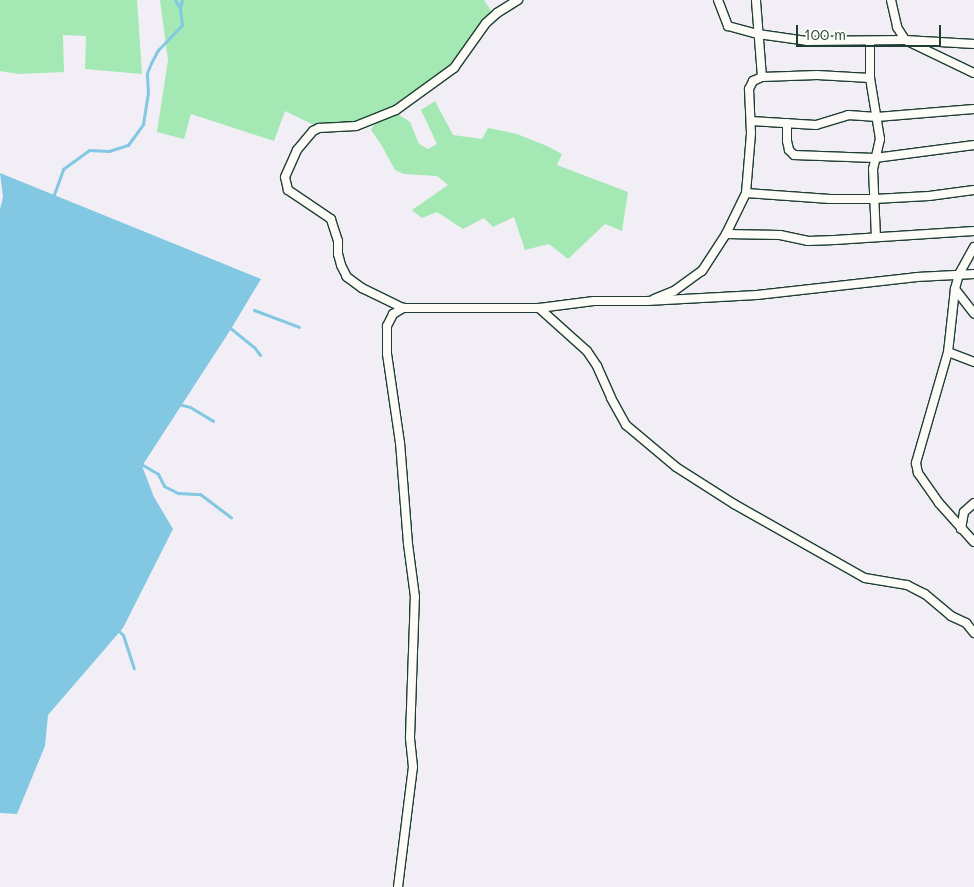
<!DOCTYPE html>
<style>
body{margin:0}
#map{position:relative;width:974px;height:887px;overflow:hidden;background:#f1eff5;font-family:Mali,sans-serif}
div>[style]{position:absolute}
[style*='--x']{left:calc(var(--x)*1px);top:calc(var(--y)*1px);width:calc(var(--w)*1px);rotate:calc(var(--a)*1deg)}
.green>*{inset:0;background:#a4e8b3}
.water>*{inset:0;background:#82c8e3}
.stream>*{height:3px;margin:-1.5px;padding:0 1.5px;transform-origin:1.5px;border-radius:1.5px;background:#82c8e3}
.roads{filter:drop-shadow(1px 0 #1f3d34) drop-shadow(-1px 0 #1f3d34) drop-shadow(0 1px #1f3d34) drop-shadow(0 -1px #1f3d34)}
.street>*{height:8px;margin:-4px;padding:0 4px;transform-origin:4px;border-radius:4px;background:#fdfcf7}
span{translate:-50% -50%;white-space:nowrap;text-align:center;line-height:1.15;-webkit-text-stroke:4px #fdfcf7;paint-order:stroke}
.scale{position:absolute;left:796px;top:25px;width:145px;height:22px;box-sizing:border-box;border:2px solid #1f3d34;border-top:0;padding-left:6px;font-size:15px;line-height:18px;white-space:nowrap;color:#1f3d34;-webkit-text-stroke:4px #fdfcf7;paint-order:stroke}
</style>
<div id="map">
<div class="green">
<div style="clip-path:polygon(0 0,137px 0,142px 74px,85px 69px,86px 36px,63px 35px,64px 72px,19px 74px,0 71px)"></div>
<div style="clip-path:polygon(160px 0,484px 0,492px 12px,460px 54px,438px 77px,418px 88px,392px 110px,410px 122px,419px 144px,428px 149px,437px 144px,421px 110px,435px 101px,453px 135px,482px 139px,488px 128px,517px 134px,547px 146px,562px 154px,557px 165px,628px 192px,622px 231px,605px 224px,568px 259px,549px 244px,525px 250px,514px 217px,493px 227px,484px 218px,463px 229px,437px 212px,422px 218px,412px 210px,448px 185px,437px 176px,404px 174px,395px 170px,382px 146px,371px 130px,378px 116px,365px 122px,318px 127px,285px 111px,274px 141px,191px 114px,184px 139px,157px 132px,168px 60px)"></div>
</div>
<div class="water">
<div style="clip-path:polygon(0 173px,261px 279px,231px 329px,142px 466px,154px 497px,173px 529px,123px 628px,48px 715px,45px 746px,17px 814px,0 813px,0 209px,3px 197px)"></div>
</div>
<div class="stream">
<div style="--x:180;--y:7;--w:7;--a:-74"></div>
<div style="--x:53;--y:197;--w:30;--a:-70"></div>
<div style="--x:63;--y:169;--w:32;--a:-36"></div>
<div style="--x:89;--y:150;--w:20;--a:3"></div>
<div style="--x:109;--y:151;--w:20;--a:-18"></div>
<div style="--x:128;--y:145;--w:26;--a:-54"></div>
<div style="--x:143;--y:124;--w:30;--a:-81"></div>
<div style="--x:148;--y:94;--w:21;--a:-93"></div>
<div style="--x:147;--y:73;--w:11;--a:-68"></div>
<div style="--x:151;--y:63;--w:15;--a:-62"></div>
<div style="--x:158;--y:50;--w:35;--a:-46"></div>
<div style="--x:182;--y:25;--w:17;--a:-97"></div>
<div style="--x:180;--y:8;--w:9;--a:-122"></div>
<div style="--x:254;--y:310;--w:48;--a:20.7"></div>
<div style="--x:229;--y:327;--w:32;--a:39"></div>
<div style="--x:254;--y:347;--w:10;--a:53"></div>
<div style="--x:178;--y:404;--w:12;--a:14"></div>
<div style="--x:190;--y:407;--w:27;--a:31"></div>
<div style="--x:141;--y:464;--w:20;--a:30"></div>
<div style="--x:158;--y:474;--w:13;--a:63"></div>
<div style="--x:164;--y:486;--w:16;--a:27"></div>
<div style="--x:178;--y:493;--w:22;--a:3"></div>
<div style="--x:200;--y:494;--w:39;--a:37"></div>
<div style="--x:118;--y:630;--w:7;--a:45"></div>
<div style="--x:123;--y:635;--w:35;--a:72"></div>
</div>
<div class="roads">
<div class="street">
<div style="--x:718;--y:0;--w:28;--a:69"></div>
<div style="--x:728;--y:26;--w:31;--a:15"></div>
<div style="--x:758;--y:34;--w:49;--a:8.1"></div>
<div style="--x:807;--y:41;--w:98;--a:-0.6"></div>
<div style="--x:905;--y:40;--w:69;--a:3.3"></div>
<div style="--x:891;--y:0;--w:28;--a:77"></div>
<div style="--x:897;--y:27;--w:15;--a:58"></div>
<div style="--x:905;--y:40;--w:76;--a:25.6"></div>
<div style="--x:870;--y:41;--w:37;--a:90"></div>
<div style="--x:870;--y:78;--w:62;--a:80.7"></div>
<div style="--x:880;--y:139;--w:31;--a:103"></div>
<div style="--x:873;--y:169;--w:68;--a:87.5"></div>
<div style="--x:762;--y:77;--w:55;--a:-2.1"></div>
<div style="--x:817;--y:75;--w:53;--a:3.2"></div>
<div style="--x:751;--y:121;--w:65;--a:3.5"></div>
<div style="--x:816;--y:125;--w:34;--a:-17"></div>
<div style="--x:848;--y:115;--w:29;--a:4"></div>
<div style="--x:877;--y:117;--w:97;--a:-4.7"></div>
<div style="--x:787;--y:123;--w:18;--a:90"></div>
<div style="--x:787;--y:141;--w:9;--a:77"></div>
<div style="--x:789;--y:150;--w:7;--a:45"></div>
<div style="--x:794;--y:155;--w:81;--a:2.1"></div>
<div style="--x:875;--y:158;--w:100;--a:-7.5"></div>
<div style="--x:746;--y:193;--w:84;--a:4.1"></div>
<div style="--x:830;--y:199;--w:44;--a:0"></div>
<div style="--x:874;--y:199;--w:55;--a:-3.1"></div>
<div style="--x:929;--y:196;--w:45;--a:-7.6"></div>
<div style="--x:726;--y:234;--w:54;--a:1.1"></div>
<div style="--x:780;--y:235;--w:29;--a:12"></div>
<div style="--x:808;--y:241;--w:27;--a:-2"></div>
<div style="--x:835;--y:240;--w:139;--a:-3.7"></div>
<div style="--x:974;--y:247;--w:31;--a:119"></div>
<div style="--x:959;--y:274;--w:16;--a:105"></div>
<div style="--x:955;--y:289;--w:63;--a:96.3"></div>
<div style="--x:948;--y:352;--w:116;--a:106.1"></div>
<div style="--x:916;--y:463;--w:10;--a:79"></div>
<div style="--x:918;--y:473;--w:37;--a:55"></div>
<div style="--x:939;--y:503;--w:52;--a:48.1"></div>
<div style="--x:955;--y:289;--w:31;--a:52"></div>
<div style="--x:654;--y:299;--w:22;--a:-22"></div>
<div style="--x:674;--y:291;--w:34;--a:-36"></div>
<div style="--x:702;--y:271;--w:44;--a:-57"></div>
<div style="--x:726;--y:234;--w:46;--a:-64"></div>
<div style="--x:746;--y:193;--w:60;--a:-85.2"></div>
<div style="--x:751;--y:133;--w:44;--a:-92.6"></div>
<div style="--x:749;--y:89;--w:9;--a:-63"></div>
<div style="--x:753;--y:81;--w:10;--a:-24"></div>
<div style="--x:762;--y:77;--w:77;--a:-94.5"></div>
<div style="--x:403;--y:308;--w:46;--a:-154"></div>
<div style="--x:362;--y:288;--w:19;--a:-144"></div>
<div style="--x:347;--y:277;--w:13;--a:-117"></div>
<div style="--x:341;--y:265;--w:11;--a:-105"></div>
<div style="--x:338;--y:254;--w:13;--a:-90"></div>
<div style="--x:338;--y:241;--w:23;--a:-108"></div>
<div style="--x:331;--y:219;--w:52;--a:-146"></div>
<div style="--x:288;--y:190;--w:13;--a:-103"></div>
<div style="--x:285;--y:177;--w:30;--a:-66"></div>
<div style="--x:297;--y:150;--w:25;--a:-50"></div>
<div style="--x:313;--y:131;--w:7;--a:-27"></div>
<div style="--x:319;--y:128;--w:37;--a:-3"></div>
<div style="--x:356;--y:126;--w:43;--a:-21.8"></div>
<div style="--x:396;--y:110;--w:72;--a:-35.9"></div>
<div style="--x:454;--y:68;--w:55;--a:-54.6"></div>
<div style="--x:486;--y:23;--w:15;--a:-42"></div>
<div style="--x:497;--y:13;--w:25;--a:-32"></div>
<div style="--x:539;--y:308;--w:64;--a:41.9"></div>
<div style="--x:587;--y:351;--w:18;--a:56"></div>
<div style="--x:597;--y:366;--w:35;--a:66"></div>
<div style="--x:611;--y:398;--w:31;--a:61"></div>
<div style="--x:626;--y:425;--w:65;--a:40"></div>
<div style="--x:676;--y:467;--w:69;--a:32.5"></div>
<div style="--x:734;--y:504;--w:150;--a:29.5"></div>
<div style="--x:865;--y:578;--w:43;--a:9.5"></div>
<div style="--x:907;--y:585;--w:20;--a:27"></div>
<div style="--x:925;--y:594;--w:34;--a:40"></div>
<div style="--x:951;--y:616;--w:17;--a:25"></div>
<div style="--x:966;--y:623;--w:13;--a:51"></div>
<div style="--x:948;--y:352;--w:28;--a:21"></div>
<div style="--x:961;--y:529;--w:17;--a:-80"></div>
<div style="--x:964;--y:512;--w:13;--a:-42"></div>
<div style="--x:398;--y:887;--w:121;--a:-82.9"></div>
<div style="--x:413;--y:767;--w:30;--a:-96"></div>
<div style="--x:410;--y:737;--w:140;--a:-88"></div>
<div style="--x:415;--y:597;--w:53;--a:-97.5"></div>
<div style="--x:408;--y:544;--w:101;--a:-94.5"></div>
<div style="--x:400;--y:443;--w:90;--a:-98.3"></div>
<div style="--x:387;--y:354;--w:28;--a:-90"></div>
<div style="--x:387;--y:326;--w:13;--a:-63"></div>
<div style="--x:393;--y:314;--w:12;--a:-31"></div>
<div style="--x:403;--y:308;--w:136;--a:0"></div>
<div style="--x:539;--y:308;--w:55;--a:-7.3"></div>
<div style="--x:594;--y:301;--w:53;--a:0"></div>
<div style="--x:647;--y:301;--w:110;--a:-3.1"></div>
<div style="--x:757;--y:295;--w:161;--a:-6.4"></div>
<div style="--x:917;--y:277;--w:57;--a:-3"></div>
</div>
</div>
<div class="scale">100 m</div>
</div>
